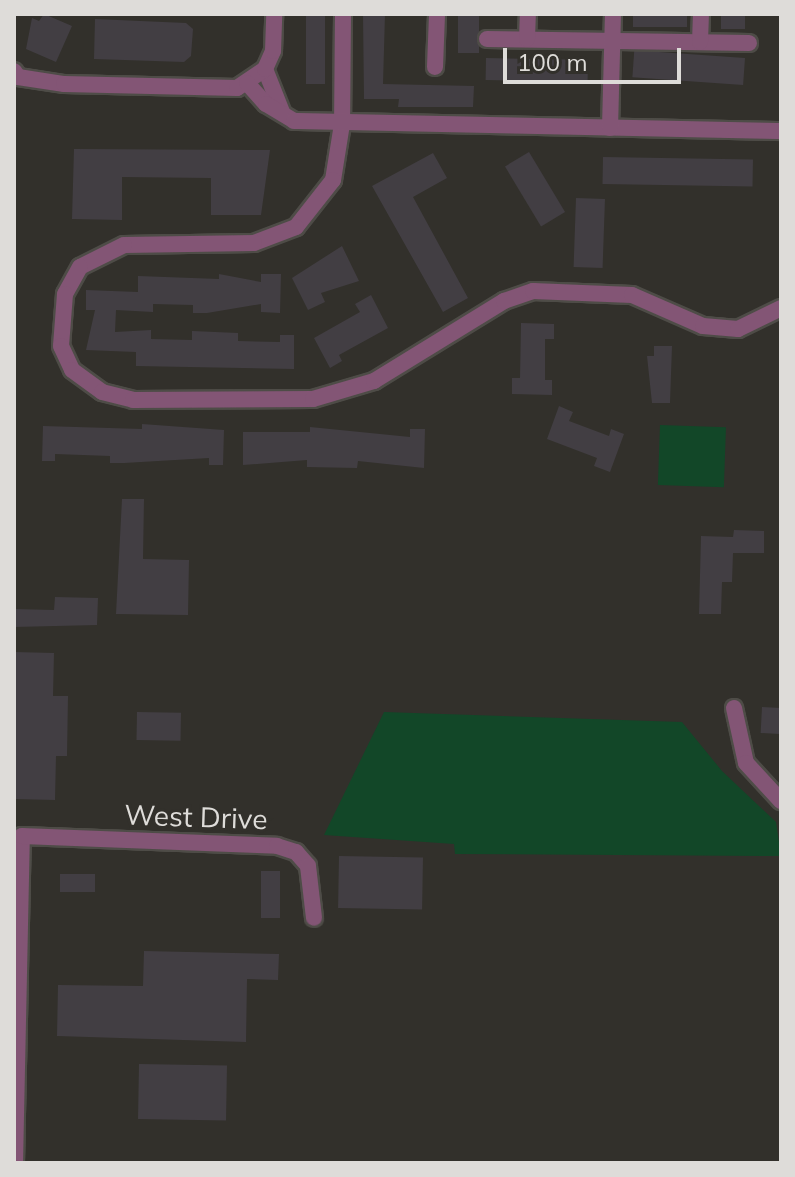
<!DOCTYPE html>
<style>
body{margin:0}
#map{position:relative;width:795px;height:1177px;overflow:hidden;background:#32302b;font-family:Mulish,sans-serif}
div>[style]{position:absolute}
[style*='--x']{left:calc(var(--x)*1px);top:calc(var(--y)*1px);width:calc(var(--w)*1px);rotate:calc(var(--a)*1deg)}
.green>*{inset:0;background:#124728;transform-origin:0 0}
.building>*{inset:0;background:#423e43;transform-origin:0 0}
.roads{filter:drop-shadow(2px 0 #4e4c47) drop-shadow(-2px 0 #4e4c47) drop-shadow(0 2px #4e4c47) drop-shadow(0 -2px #4e4c47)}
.minor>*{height:16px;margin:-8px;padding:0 8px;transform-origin:8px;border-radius:8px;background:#835575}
span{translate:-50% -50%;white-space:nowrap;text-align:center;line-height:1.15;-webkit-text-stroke:6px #32302b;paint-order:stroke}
.street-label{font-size:28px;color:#dedcd9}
.frame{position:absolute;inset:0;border:16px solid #dedcd9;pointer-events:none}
.scale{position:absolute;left:503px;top:48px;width:178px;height:36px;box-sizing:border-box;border:4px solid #dedcd9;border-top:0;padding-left:10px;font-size:24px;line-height:28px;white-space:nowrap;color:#dedcd9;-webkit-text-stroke:6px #32302b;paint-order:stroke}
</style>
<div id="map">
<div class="green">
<div style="left:660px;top:425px;width:66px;height:60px;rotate:2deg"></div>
<div style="clip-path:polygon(384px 712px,682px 722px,722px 771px,776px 822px,781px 856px,455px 854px,454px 844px,324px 835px)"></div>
</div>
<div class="building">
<div style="clip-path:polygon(44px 14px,72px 26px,56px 62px,26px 49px,32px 18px,39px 21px)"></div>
<div style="clip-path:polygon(363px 14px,385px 14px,383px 84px,474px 86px,473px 107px,398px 107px,399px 99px,364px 99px)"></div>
<div style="left:458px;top:14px;width:21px;height:39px"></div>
<div style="left:633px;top:14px;width:54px;height:13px"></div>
<div style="left:721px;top:14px;width:24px;height:15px"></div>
<div style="left:306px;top:15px;width:19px;height:69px"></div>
<div style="clip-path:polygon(95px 19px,186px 23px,193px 29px,191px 56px,184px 62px,94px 59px)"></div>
<div style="left:486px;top:58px;width:102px;height:22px;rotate:1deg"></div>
<div style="left:745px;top:58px;width:27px;height:111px;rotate:94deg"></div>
<div style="clip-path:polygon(74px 149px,270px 150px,261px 215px,211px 215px,211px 178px,122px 177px,122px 220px,72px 219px)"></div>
<div style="left:529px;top:152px;width:70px;height:28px;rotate:59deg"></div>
<div style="clip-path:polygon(433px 153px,447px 178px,413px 197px,468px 298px,443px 312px,372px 186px)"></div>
<div style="left:603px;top:157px;width:150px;height:27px;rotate:1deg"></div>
<div style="left:576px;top:198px;width:29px;height:69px;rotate:2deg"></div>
<div style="clip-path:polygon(342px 246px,359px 281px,321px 293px,325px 302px,308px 310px,292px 278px)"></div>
<div style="clip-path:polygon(219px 274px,261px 282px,261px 274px,281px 274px,280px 313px,261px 312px,261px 304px,207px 313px,193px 313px,193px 305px,153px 304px,153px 312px,116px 310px,115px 332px,151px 330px,151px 339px,192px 340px,192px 331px,238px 333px,238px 341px,280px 342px,280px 335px,294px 335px,294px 369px,136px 366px,136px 352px,86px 350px,95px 310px,86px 310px,86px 290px,138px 292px,138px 276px,219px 279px)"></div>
<div style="clip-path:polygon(371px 295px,388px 328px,339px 355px,342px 361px,330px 368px,314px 338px,360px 312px,355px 304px)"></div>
<div style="clip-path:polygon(521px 323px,554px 324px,554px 339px,545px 339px,545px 380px,552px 380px,552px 395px,512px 394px,512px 378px,520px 378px)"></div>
<div style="clip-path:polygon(654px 346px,672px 346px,670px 403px,652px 403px,647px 356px,654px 356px)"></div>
<div style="clip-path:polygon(559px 406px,573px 412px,569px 421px,609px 436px,611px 429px,624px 434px,610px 472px,594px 466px,597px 458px,547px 439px)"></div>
<div style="clip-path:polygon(142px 424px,224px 430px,223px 465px,209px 465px,209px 458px,124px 463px,110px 463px,110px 456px,55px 454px,55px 461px,42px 461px,43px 426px,142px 429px)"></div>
<div style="clip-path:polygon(310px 427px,410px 437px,410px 429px,425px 429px,424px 468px,358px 461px,357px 468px,307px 467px,307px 460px,243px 465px,243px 432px,310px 432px)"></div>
<div style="clip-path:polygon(122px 499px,144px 499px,143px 559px,189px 560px,188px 615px,116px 614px)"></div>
<div style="clip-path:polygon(734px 530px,764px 531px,764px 553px,733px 553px,732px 582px,722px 582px,721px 614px,699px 614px,701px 536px,733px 537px)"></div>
<div style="clip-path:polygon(55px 597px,98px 598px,97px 625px,14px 627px,14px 609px,54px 610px)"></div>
<div style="clip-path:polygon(14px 652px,54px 653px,53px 696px,68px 696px,67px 756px,56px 756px,55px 800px,14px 799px)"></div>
<div style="left:762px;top:707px;width:19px;height:26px;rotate:3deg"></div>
<div style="left:137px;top:712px;width:44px;height:28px;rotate:1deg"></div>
<div style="left:339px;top:856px;width:84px;height:52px;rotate:1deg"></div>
<div style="left:261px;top:871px;width:19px;height:47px"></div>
<div style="left:60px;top:874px;width:35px;height:18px"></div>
<div style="clip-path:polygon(144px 951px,279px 954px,278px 980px,247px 979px,246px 1042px,57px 1036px,58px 985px,143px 986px)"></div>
<div style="left:139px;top:1064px;width:88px;height:55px;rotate:1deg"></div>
</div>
<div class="roads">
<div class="minor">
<div style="--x:343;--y:14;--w:110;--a:90.5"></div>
<div style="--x:342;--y:124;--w:57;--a:99.1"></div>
<div style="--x:333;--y:180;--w:60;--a:128.2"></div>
<div style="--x:296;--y:227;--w:45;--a:159.1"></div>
<div style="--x:254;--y:243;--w:130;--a:179.1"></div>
<div style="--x:124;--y:245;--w:49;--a:153.4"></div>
<div style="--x:80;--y:267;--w:31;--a:119"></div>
<div style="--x:65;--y:294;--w:52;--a:94.4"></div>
<div style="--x:61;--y:346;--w:26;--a:65"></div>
<div style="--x:72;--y:370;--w:37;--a:36"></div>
<div style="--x:102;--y:392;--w:32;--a:14"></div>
<div style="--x:133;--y:400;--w:180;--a:-0.3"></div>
<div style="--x:313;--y:399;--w:64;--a:-16.4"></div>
<div style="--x:374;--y:381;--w:153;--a:-31.6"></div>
<div style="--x:504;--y:301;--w:31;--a:-19"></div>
<div style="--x:533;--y:291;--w:99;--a:2.3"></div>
<div style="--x:632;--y:295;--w:77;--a:23.6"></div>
<div style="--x:703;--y:326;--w:35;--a:5"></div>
<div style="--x:738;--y:329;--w:48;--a:-26"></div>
<div style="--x:487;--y:39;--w:262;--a:0.9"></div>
<div style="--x:527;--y:39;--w:25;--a:-88"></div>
<div style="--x:700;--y:42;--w:28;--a:-88"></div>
<div style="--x:435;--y:67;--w:53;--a:-87.8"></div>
<div style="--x:265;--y:69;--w:46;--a:68.4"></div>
<div style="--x:14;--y:71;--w:7;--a:56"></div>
<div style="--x:18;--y:77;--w:47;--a:8.7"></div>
<div style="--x:64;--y:84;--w:173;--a:1.3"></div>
<div style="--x:237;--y:88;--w:34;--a:-34"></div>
<div style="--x:265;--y:69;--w:20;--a:-66"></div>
<div style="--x:273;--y:51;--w:37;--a:-88"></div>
<div style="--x:247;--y:83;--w:28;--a:48"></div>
<div style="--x:266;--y:104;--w:33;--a:31"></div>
<div style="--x:294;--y:121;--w:487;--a:1.2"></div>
<div style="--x:610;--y:128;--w:114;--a:-88.5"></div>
<div style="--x:734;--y:708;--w:56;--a:77.7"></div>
<div style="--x:746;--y:763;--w:52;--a:47.4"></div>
<div style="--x:15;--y:1163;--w:327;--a:-88.8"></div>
<div style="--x:22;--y:836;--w:255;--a:2.2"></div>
<div style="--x:277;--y:846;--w:20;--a:18"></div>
<div style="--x:296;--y:852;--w:18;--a:49"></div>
<div style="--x:308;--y:866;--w:52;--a:83.4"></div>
</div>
</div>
<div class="street-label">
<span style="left:196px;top:817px;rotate:2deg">West Drive</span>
</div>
<div class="frame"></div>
<div class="scale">100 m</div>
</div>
